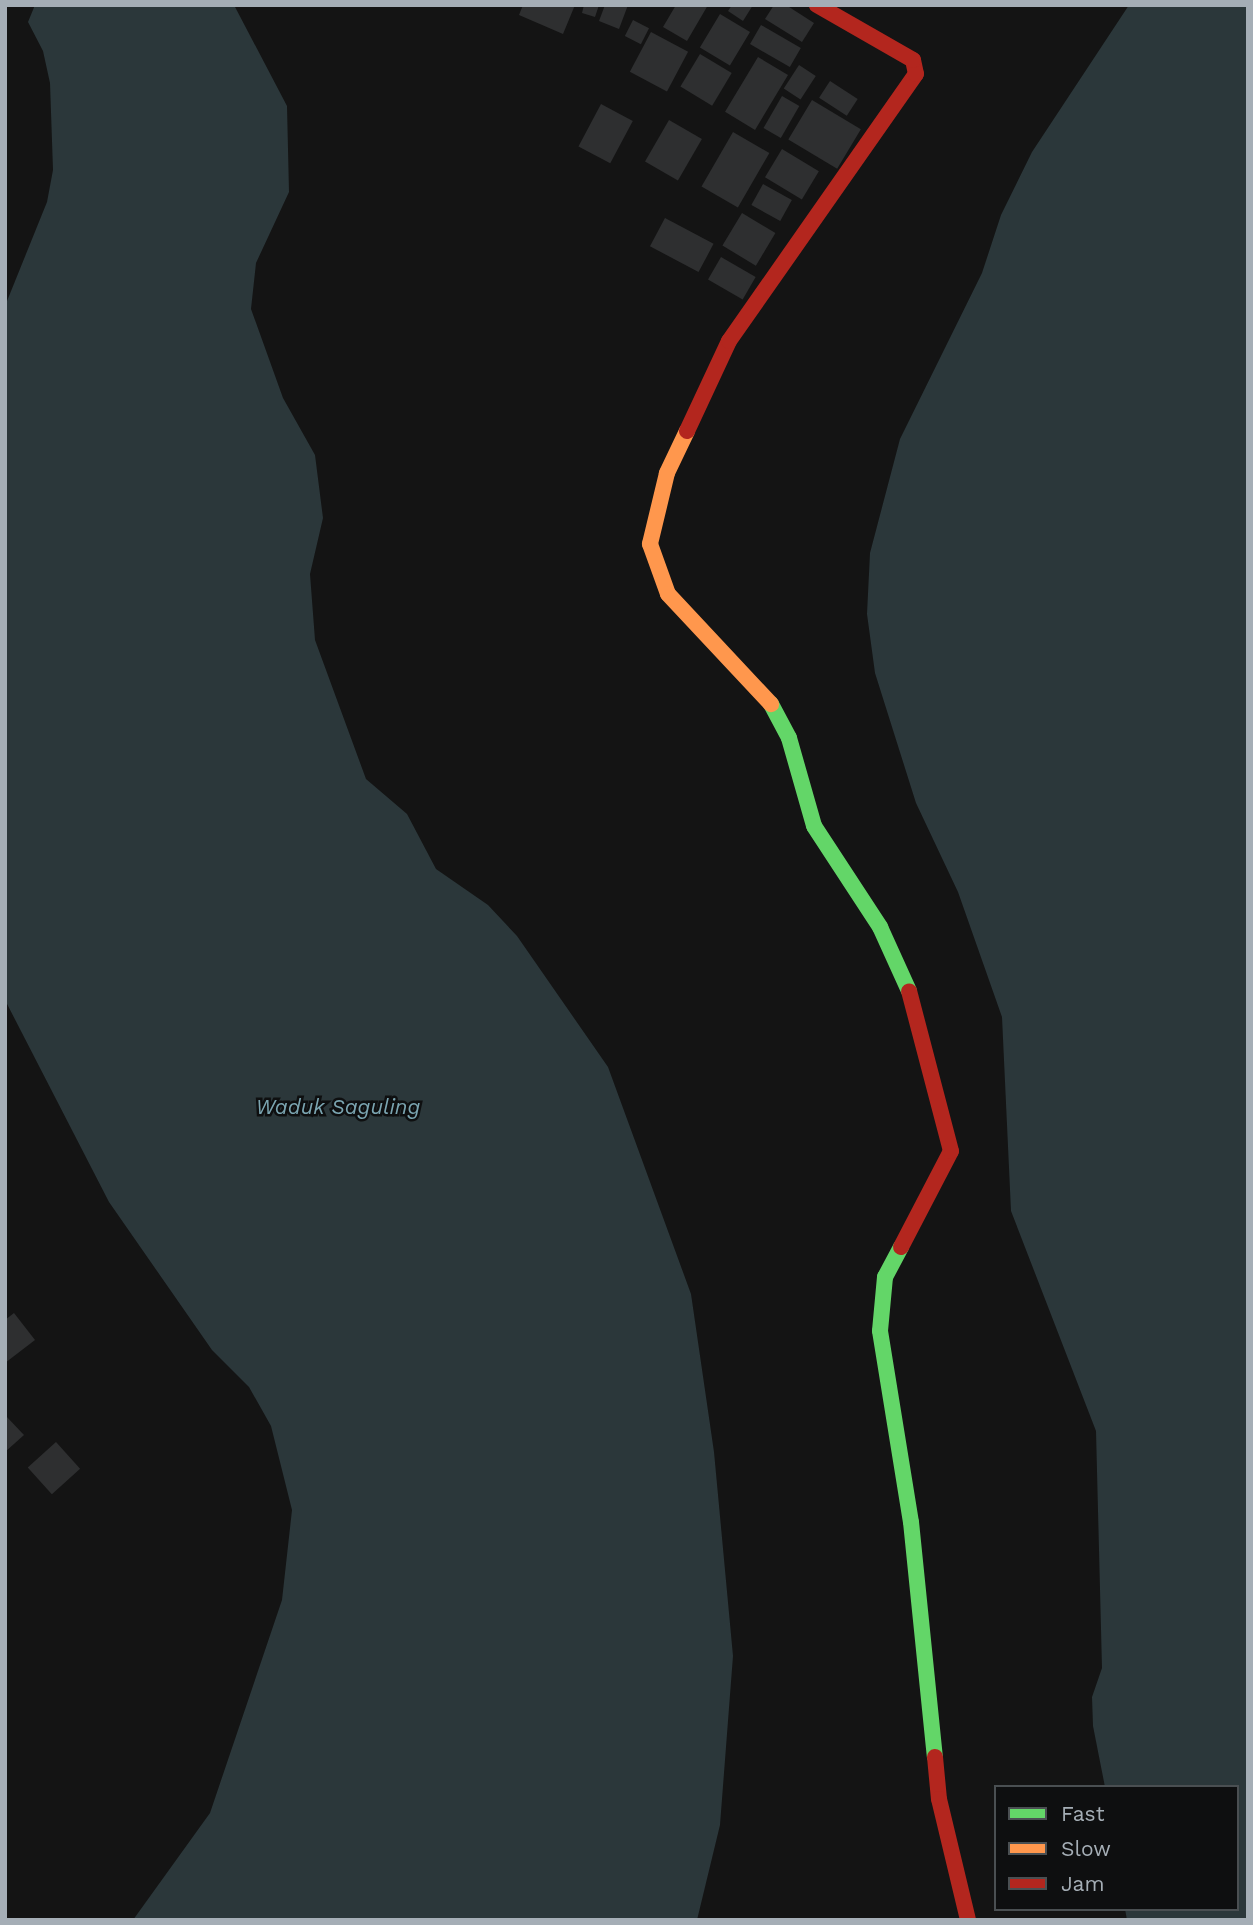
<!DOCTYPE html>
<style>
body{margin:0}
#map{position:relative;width:1253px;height:1925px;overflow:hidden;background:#141414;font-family:"Work Sans",sans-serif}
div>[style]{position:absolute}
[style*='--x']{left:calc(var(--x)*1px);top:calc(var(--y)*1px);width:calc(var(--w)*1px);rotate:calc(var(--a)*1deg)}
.water>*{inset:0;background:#2b373a}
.building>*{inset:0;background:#2e2f30;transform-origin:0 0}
.fast>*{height:16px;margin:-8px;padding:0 8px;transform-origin:8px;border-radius:8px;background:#63d668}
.slow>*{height:16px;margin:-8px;padding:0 8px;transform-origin:8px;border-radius:8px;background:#ff974d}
.jam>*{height:16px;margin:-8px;padding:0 8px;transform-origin:8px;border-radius:8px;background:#b3261e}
span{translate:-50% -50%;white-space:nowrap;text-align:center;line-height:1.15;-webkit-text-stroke:5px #0e0f10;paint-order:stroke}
.water-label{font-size:21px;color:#7ba5b1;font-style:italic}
.frame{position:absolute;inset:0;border:7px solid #a5aeb6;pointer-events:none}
.legend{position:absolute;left:994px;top:1785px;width:245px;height:126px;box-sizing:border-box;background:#0e0f10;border:2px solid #4a4f52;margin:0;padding:9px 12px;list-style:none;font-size:21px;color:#a5aeb6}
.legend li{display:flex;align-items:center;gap:14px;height:35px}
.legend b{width:35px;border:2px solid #4a4f52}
</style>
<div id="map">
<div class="water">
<div style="clip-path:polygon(35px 5px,234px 5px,287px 106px,289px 192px,256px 263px,251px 309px,283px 398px,315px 455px,323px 518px,310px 574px,315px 640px,366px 779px,407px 814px,436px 869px,488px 905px,517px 936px,608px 1067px,691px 1294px,714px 1452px,733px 1656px,720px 1825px,697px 1920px,133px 1920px,210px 1813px,282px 1600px,292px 1510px,271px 1426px,249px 1387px,212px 1350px,109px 1202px,5px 1000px,5px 306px,47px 202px,53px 170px,50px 83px,43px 51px,28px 22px)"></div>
<div style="clip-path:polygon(1129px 5px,1248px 5px,1248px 1920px,1127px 1920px,1125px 1909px,1237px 1909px,1237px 1787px,1105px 1787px,1093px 1726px,1092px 1697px,1102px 1668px,1096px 1431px,1011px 1211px,1002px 1017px,958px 892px,916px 803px,875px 673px,867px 614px,870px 553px,900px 439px,982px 273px,1001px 215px,1032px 152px)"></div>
</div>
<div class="building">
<div style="clip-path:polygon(523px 5px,575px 5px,563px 34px,519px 15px)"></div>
<div style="clip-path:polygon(584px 5px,599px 5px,595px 17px,582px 13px)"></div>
<div style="clip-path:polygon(605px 5px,628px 5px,619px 29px,599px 21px)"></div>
<div style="clip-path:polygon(676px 5px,708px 5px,687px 41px,663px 27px)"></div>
<div style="clip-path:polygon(732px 5px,753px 5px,743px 21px,728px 11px)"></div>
<div style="clip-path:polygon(774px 5px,786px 5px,814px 23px,802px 42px,765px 19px)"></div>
<div style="left:720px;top:14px;width:35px;height:39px;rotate:31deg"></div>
<div style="left:633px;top:20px;width:18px;height:18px;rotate:27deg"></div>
<div style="left:761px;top:25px;width:46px;height:22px;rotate:30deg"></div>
<div style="left:651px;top:32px;width:42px;height:45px;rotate:28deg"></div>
<div style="left:700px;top:54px;width:37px;height:38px;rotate:31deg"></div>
<div style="left:758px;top:57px;width:35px;height:64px;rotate:31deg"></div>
<div style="left:799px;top:65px;width:20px;height:28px;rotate:33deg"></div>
<div style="left:830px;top:81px;width:33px;height:20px;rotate:33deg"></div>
<div style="left:782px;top:96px;width:20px;height:37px;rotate:30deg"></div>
<div style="left:812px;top:100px;width:57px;height:46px;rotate:31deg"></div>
<div style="left:601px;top:104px;width:36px;height:48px;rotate:28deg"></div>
<div style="left:669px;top:120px;width:38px;height:48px;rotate:30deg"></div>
<div style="left:733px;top:132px;width:42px;height:63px;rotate:30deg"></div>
<div style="left:782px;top:149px;width:43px;height:33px;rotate:31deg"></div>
<div style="left:763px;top:184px;width:33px;height:24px;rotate:29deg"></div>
<div style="left:742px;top:213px;width:39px;height:38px;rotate:31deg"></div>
<div style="left:665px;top:218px;width:55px;height:32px;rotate:28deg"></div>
<div style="left:721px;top:257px;width:40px;height:26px;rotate:30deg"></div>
<div style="clip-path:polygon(14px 1313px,35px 1340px,5px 1363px,5px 1320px)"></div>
<div style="clip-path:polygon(5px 1415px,24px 1435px,5px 1452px)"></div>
<div style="left:56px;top:1442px;width:36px;height:38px;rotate:48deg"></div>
</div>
<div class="fast">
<div style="--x:771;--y:704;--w:38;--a:62"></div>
<div style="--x:789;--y:738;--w:91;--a:74.1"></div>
<div style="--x:814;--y:826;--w:121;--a:56.8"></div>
<div style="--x:880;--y:927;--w:70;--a:65.6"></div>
<div style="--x:901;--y:1247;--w:34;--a:118"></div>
<div style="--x:885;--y:1277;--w:54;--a:95.3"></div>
<div style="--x:880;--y:1331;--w:193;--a:80.8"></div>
<div style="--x:911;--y:1522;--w:236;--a:84.2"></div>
</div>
<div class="slow">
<div style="--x:687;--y:431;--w:47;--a:115.5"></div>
<div style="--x:667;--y:473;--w:73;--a:103.5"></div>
<div style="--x:650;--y:544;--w:53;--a:70.2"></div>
<div style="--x:668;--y:594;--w:151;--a:46.9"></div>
</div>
<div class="jam">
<div style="--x:687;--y:431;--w:99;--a:-65"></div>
<div style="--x:729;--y:341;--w:326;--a:-55"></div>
<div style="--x:916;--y:74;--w:14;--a:-102"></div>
<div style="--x:913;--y:60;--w:111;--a:-150.2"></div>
<div style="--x:901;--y:1247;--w:108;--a:-62.5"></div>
<div style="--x:951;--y:1151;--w:165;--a:-104.7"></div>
<div style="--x:935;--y:1757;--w:42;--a:84.6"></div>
<div style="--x:939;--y:1799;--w:124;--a:76.5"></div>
</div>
<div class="water-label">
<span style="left:338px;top:1107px">Waduk Saguling</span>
</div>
<div class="frame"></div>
<ul class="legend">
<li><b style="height:9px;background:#63d668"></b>Fast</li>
<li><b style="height:9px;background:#ff974d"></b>Slow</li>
<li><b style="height:9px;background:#b3261e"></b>Jam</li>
</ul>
</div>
